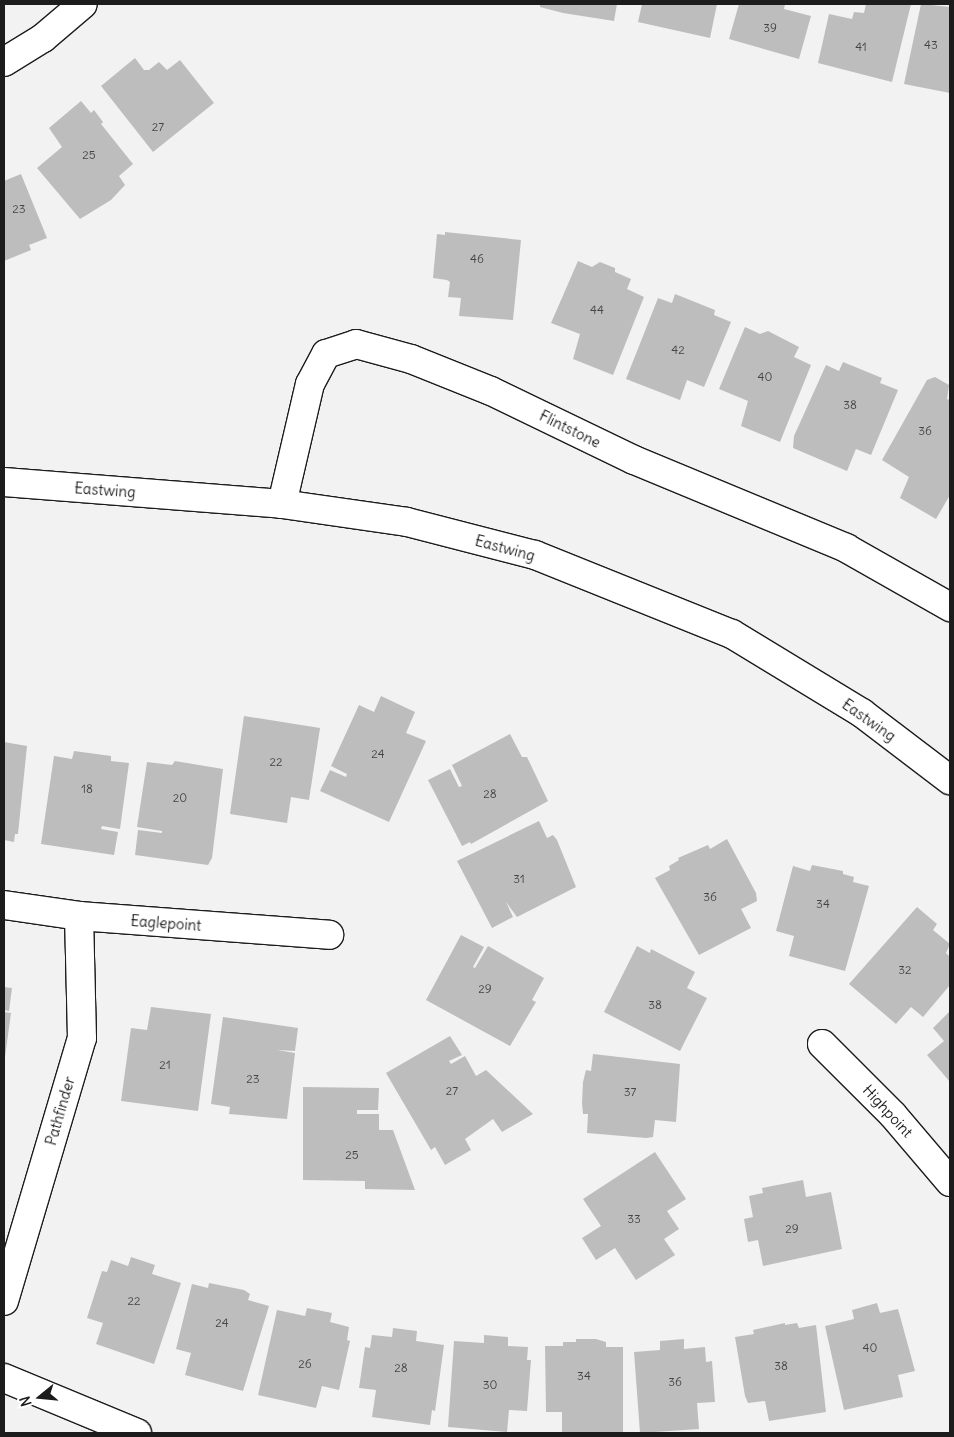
<!DOCTYPE html>
<style>
body{margin:0}
#map{position:relative;width:954px;height:1437px;overflow:hidden;background:#f2f2f2;font-family:Delius,sans-serif}
div>[style]{position:absolute}
[style*='--x']{left:calc(var(--x)*1px);top:calc(var(--y)*1px);width:calc(var(--w)*1px);rotate:calc(var(--a)*1deg)}
.building>*{inset:0;background:#bdbdbd}
.roads{filter:drop-shadow(1px 0 #1c1c1c) drop-shadow(-1px 0 #1c1c1c) drop-shadow(0 1px #1c1c1c) drop-shadow(0 -1px #1c1c1c)}
.minor>*{height:28px;margin:-14px;padding:0 14px;transform-origin:14px;border-radius:14px;background:#fff}
span{translate:-50% -50%;white-space:nowrap;text-align:center;line-height:1.15;-webkit-text-stroke:5px #fff;paint-order:stroke}
.number-label{font-size:12px;color:#444}
.number-label span{-webkit-text-stroke-width:0}
.street-label{font-size:15px;color:#1c1c1c}
.frame{position:absolute;inset:0;border:5px solid #1c1c1c;pointer-events:none}
.north{position:absolute;left:15px;top:1372px;width:50px;height:50px;-webkit-text-stroke:4px #fff;paint-order:stroke;rotate:253deg;font-size:14px;font-weight:700;line-height:20px;text-align:center;color:#1c1c1c}
.north::after{content:'';display:block;margin:auto;width:18px;height:22px;background:#1c1c1c;clip-path:polygon(50% 0,100% 100%,50% 72%,0 100%)}
</style>
<div id="map">
<div class="building">
<div style="clip-path:polygon(540px 4px,617px 4px,614px 21px,563px 13px,540px 7px)"></div>
<div style="clip-path:polygon(642px 4px,717px 4px,710px 38px,638px 22px)"></div>
<div style="clip-path:polygon(739px 4px,785px 4px,784px 9px,811px 16px,799px 59px,729px 39px)"></div>
<div style="clip-path:polygon(866px 4px,911px 4px,892px 82px,818px 63px,829px 14px,852px 19px,854px 12px,864px 13px)"></div>
<div style="clip-path:polygon(921px 4px,950px 7px,950px 93px,904px 84px)"></div>
<div style="clip-path:polygon(135px 58px,144px 70px,149px 70px,159px 62px,167px 70px,180px 60px,214px 103px,153px 152px,101px 86px)"></div>
<div style="clip-path:polygon(81px 101px,91px 113px,94px 110px,103px 122px,101px 124px,133px 164px,119px 176px,125px 185px,111px 200px,80px 219px,37px 168px,62px 147px,49px 128px)"></div>
<div style="clip-path:polygon(21px 174px,47px 238px,29px 245px,31px 250px,4px 261px,4px 181px)"></div>
<div style="clip-path:polygon(445px 232px,521px 240px,513px 320px,459px 316px,461px 298px,448px 297px,450px 282px,447px 280px,433px 278px,437px 234px,445px 235px)"></div>
<div style="clip-path:polygon(578px 261px,592px 267px,600px 262px,615px 268px,615px 272px,631px 279px,627px 289px,644px 297px,613px 375px,573px 359px,580px 334px,551px 323px)"></div>
<div style="clip-path:polygon(675px 294px,715px 310px,714px 315px,731px 322px,704px 387px,687px 380px,680px 400px,626px 379px,658px 298px,672px 303px)"></div>
<div style="clip-path:polygon(745px 327px,760px 334px,768px 331px,799px 347px,794px 357px,811px 365px,780px 442px,741px 426px,748px 401px,719px 389px)"></div>
<div style="clip-path:polygon(843px 362px,882px 378px,880px 383px,898px 390px,871px 455px,856px 449px,847px 471px,793px 448px,794px 436px,826px 365px,839px 371px)"></div>
<div style="clip-path:polygon(935px 377px,949px 385px,947px 399px,950px 400px,950px 495px,936px 519px,900px 498px,909px 477px,882px 460px,927px 380px)"></div>
<div style="clip-path:polygon(381px 696px,415px 712px,406px 733px,426px 741px,389px 822px,320px 791px,330px 770px,346px 777px,347px 774px,331px 766px,359px 705px,374px 712px)"></div>
<div style="clip-path:polygon(244px 716px,320px 728px,309px 800px,291px 797px,287px 823px,230px 814px)"></div>
<div style="clip-path:polygon(510px 734px,522px 757px,527px 757px,548px 801px,471px 844px,470px 842px,462px 846px,428px 780px,450px 769px,459px 787px,462px 786px,452px 765px)"></div>
<div style="clip-path:polygon(4px 742px,27px 746px,18px 834px,15px 834px,14px 842px,4px 840px)"></div>
<div style="clip-path:polygon(74px 751px,111px 756px,111px 761px,129px 763px,120px 829px,102px 826px,101px 829px,118px 832px,114px 855px,41px 844px,54px 756px,72px 759px)"></div>
<div style="clip-path:polygon(175px 761px,223px 769px,212px 858px,208px 865px,135px 855px,138px 830px,162px 833px,162px 831px,137px 827px,147px 762px,172px 765px)"></div>
<div style="clip-path:polygon(539px 821px,547px 838px,553px 835px,557px 840px,576px 887px,517px 917px,506px 902px,513px 917px,492px 928px,457px 861px)"></div>
<div style="clip-path:polygon(727px 839px,756px 893px,757px 901px,741px 909px,751px 928px,699px 955px,655px 878px,670px 870px,669px 866px,679px 860px,678px 858px,708px 845px,710px 849px)"></div>
<div style="clip-path:polygon(812px 865px,843px 871px,843px 874px,854px 877px,853px 882px,869px 886px,845px 971px,789px 956px,794px 936px,776px 931px,793px 866px,810px 871px)"></div>
<div style="clip-path:polygon(917px 907px,937px 924px,933px 930px,950px 944px,946px 953px,950px 957px,950px 985px,923px 1017px,911px 1007px,896px 1024px,849px 984px)"></div>
<div style="clip-path:polygon(461px 935px,484px 947px,473px 967px,475px 968px,488px 946px,544px 978px,532px 1000px,536px 1002px,510px 1046px,426px 1000px)"></div>
<div style="clip-path:polygon(637px 946px,650px 953px,651px 949px,695px 972px,687px 988px,707px 998px,680px 1051px,604px 1012px)"></div>
<div style="clip-path:polygon(4px 987px,12px 988px,9px 1011px,4px 1010px)"></div>
<div style="clip-path:polygon(151px 1007px,211px 1014px,198px 1111px,121px 1101px,131px 1028px,147px 1030px)"></div>
<div style="clip-path:polygon(950px 1011px,950px 1082px,927px 1055px,944px 1041px,933px 1028px)"></div>
<div style="clip-path:polygon(4px 1012px,11px 1013px,5px 1057px,4px 1057px)"></div>
<div style="clip-path:polygon(223px 1017px,298px 1028px,295px 1051px,277px 1050px,295px 1053px,287px 1119px,229px 1114px,230px 1107px,211px 1104px)"></div>
<div style="clip-path:polygon(450px 1036px,462px 1055px,449px 1061px,451px 1064px,465px 1056px,476px 1076px,486px 1070px,533px 1114px,502px 1132px,493px 1119px,465px 1139px,471px 1150px,445px 1165px,435px 1147px,431px 1150px,386px 1073px)"></div>
<div style="clip-path:polygon(593px 1054px,680px 1064px,676px 1122px,655px 1120px,653px 1137px,646px 1138px,587px 1133px,588px 1114px,583px 1114px,582px 1103px,583px 1082px,586px 1070px,591px 1071px)"></div>
<div style="clip-path:polygon(303px 1087px,379px 1088px,378px 1110px,357px 1110px,357px 1114px,379px 1114px,379px 1130px,393px 1130px,415px 1190px,365px 1189px,365px 1181px,303px 1180px)"></div>
<div style="clip-path:polygon(655px 1152px,686px 1199px,667px 1211px,679px 1229px,664px 1239px,675px 1255px,636px 1280px,615px 1248px,596px 1260px,582px 1238px,601px 1226px,583px 1199px)"></div>
<div style="clip-path:polygon(803px 1180px,806px 1197px,831px 1192px,842px 1249px,763px 1266px,758px 1240px,748px 1242px,744px 1219px,753px 1217px,749px 1196px,763px 1193px,762px 1188px)"></div>
<div style="clip-path:polygon(131px 1257px,155px 1265px,152px 1274px,181px 1283px,154px 1364px,96px 1344px,103px 1323px,87px 1318px,102px 1271px,107px 1272px,111px 1260px,128px 1266px)"></div>
<div style="clip-path:polygon(209px 1283px,244px 1290px,250px 1294px,248px 1300px,269px 1306px,243px 1391px,185px 1375px,191px 1353px,176px 1349px,192px 1284px,208px 1288px)"></div>
<div style="clip-path:polygon(877px 1303px,880px 1313px,898px 1309px,915px 1371px,898px 1375px,903px 1397px,844px 1410px,825px 1326px,854px 1319px,852px 1310px)"></div>
<div style="clip-path:polygon(307px 1308px,332px 1313px,330px 1322px,349px 1327px,347px 1340px,350px 1341px,339px 1390px,322px 1386px,316px 1408px,258px 1395px,277px 1310px,305px 1316px)"></div>
<div style="clip-path:polygon(785px 1323px,785px 1325px,797px 1323px,799px 1328px,816px 1325px,826px 1412px,769px 1421px,765px 1401px,748px 1403px,745px 1396px,735px 1337px,754px 1334px,753px 1330px)"></div>
<div style="clip-path:polygon(393px 1328px,417px 1331px,416px 1341px,444px 1345px,435px 1411px,432px 1410px,430px 1425px,372px 1417px,376px 1390px,359px 1388px,365px 1347px,370px 1348px,372px 1335px,392px 1337px)"></div>
<div style="clip-path:polygon(484px 1335px,508px 1337px,508px 1346px,528px 1347px,527px 1360px,531px 1360px,527px 1411px,509px 1410px,507px 1432px,448px 1427px,454px 1341px,484px 1343px)"></div>
<div style="clip-path:polygon(576px 1339px,596px 1339px,606px 1342px,606px 1347px,623px 1347px,623px 1433px,562px 1433px,562px 1412px,546px 1412px,545px 1346px,563px 1346px,563px 1342px,576px 1342px)"></div>
<div style="clip-path:polygon(684px 1339px,684px 1349px,705px 1347px,706px 1362px,712px 1361px,715px 1402px,697px 1403px,699px 1429px,640px 1433px,634px 1352px,660px 1350px,660px 1341px)"></div>
</div>
<div class="roads">
<div class="minor">
<div style="--x:4;--y:62;--w:46;--a:-31.6"></div>
<div style="--x:43;--y:38;--w:52;--a:-40.4"></div>
<div style="--x:4;--y:482;--w:279;--a:4.5"></div>
<div style="--x:282;--y:504;--w:126;--a:8.2"></div>
<div style="--x:407;--y:522;--w:132;--a:14.5"></div>
<div style="--x:535;--y:555;--w:212;--a:21.9"></div>
<div style="--x:732;--y:634;--w:152;--a:31.3"></div>
<div style="--x:862;--y:713;--w:111;--a:37.3"></div>
<div style="--x:282;--y:504;--w:123;--a:-76.9"></div>
<div style="--x:310;--y:384;--w:34;--a:-62"></div>
<div style="--x:326;--y:354;--w:32;--a:-18"></div>
<div style="--x:356;--y:344;--w:57;--a:15.3"></div>
<div style="--x:411;--y:359;--w:86;--a:21.8"></div>
<div style="--x:491;--y:391;--w:159;--a:25.8"></div>
<div style="--x:634;--y:460;--w:230;--a:22.5"></div>
<div style="--x:846;--y:548;--w:120;--a:29.6"></div>
<div style="--x:4;--y:905;--w:76;--a:8.3"></div>
<div style="--x:79;--y:916;--w:251;--a:4.3"></div>
<div style="--x:822;--y:1044;--w:100;--a:45"></div>
<div style="--x:893;--y:1115;--w:88;--a:49.6"></div>
<div style="--x:4;--y:1301;--w:274;--a:-73.5"></div>
<div style="--x:82;--y:1038;--w:122;--a:-91.4"></div>
<div style="--x:4;--y:1378;--w:144;--a:22.5"></div>
</div>
</div>
<div class="number-label">
<span style="left:770px;top:28px">39</span>
<span style="left:931px;top:45px">43</span>
<span style="left:861px;top:47px">41</span>
<span style="left:158px;top:127px">27</span>
<span style="left:89px;top:155px">25</span>
<span style="left:19px;top:209px">23</span>
<span style="left:477px;top:259px">46</span>
<span style="left:597px;top:310px">44</span>
<span style="left:678px;top:350px">42</span>
<span style="left:765px;top:377px">40</span>
<span style="left:850px;top:405px">38</span>
<span style="left:925px;top:431px">36</span>
<span style="left:378px;top:754px">24</span>
<span style="left:276px;top:762px">22</span>
<span style="left:87px;top:789px">18</span>
<span style="left:490px;top:794px">28</span>
<span style="left:180px;top:798px">20</span>
<span style="left:519px;top:879px">31</span>
<span style="left:710px;top:897px">36</span>
<span style="left:823px;top:904px">34</span>
<span style="left:905px;top:970px">32</span>
<span style="left:485px;top:989px">29</span>
<span style="left:655px;top:1005px">38</span>
<span style="left:165px;top:1065px">21</span>
<span style="left:253px;top:1079px">23</span>
<span style="left:452px;top:1091px">27</span>
<span style="left:630px;top:1092px">37</span>
<span style="left:352px;top:1155px">25</span>
<span style="left:634px;top:1219px">33</span>
<span style="left:792px;top:1229px">29</span>
<span style="left:134px;top:1301px">22</span>
<span style="left:222px;top:1323px">24</span>
<span style="left:870px;top:1348px">40</span>
<span style="left:305px;top:1364px">26</span>
<span style="left:781px;top:1366px">38</span>
<span style="left:401px;top:1368px">28</span>
<span style="left:584px;top:1376px">34</span>
<span style="left:675px;top:1382px">36</span>
<span style="left:490px;top:1385px">30</span>
</div>
<div class="street-label">
<span style="left:570px;top:429px;rotate:26deg">Flintstone</span>
<span style="left:105px;top:490px;rotate:4deg">Eastwing</span>
<span style="left:505px;top:548px;rotate:15deg">Eastwing</span>
<span style="left:869px;top:720px;rotate:35deg">Eastwing</span>
<span style="left:166px;top:923px;rotate:4deg">Eaglepoint</span>
<span style="left:60px;top:1111px;rotate:-74deg">Pathfinder</span>
<span style="left:888px;top:1111px;rotate:47deg">Highpoint</span>
</div>
<div class="frame"></div>
<div class="north">N</div>
</div>
